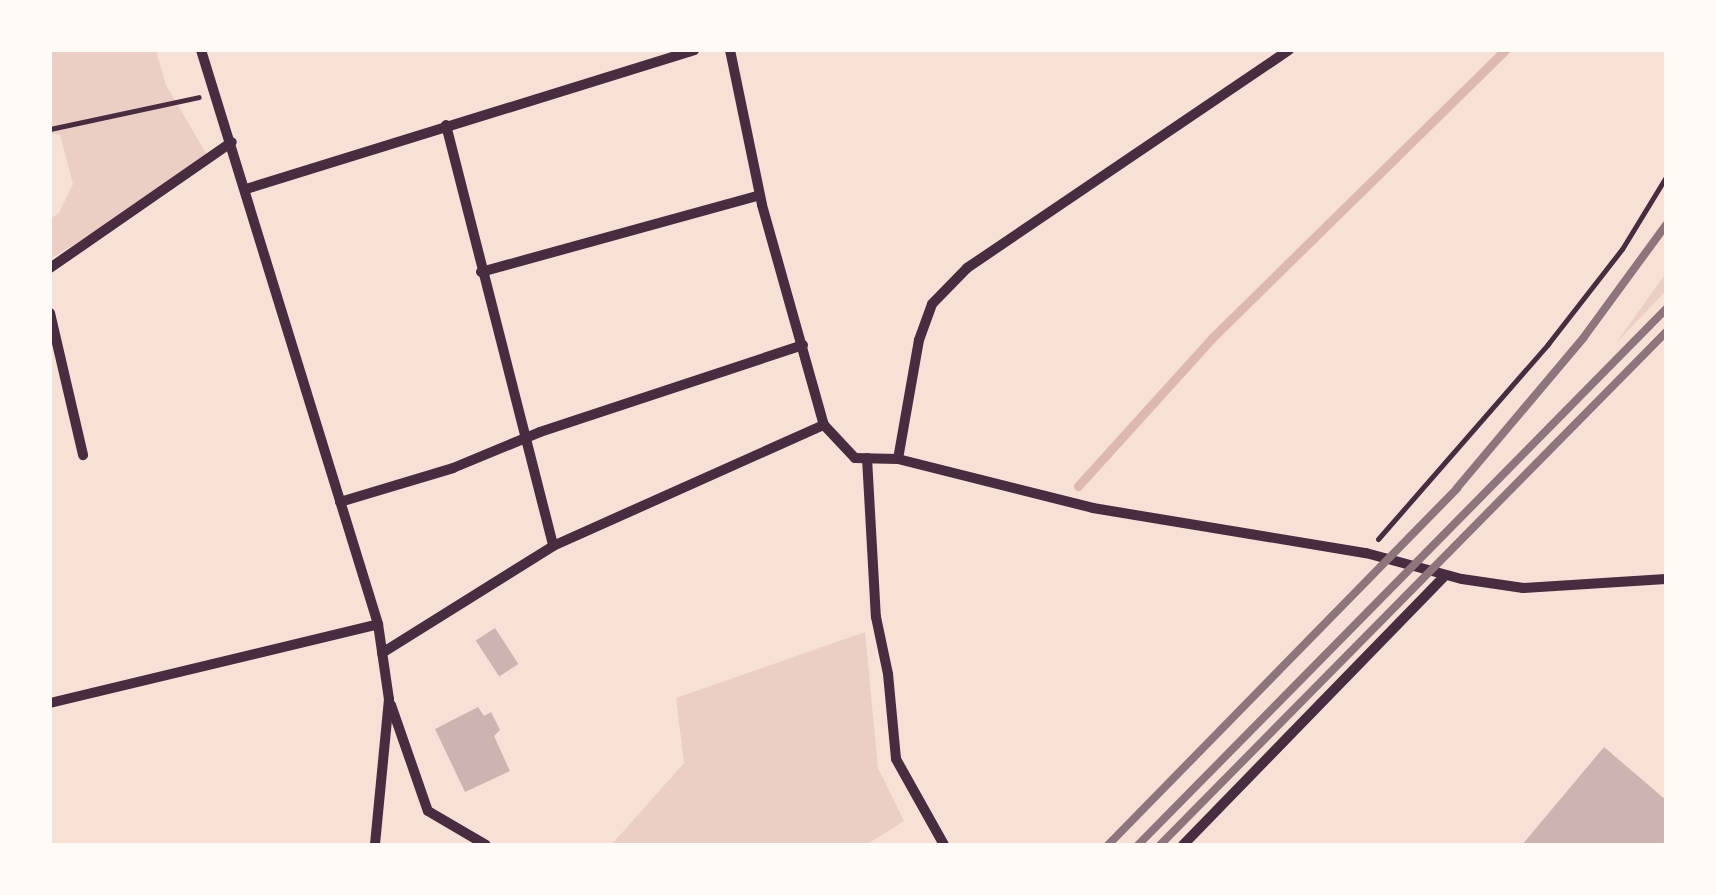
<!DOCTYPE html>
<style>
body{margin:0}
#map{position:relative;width:1716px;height:895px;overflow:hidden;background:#f7e1d7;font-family:"Fira Sans",sans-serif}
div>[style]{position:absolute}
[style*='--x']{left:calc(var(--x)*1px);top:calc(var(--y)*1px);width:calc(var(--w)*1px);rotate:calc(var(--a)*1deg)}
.green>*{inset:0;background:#ebcfc5}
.stream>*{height:9px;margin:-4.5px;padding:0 4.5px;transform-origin:4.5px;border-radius:4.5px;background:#dcb8b0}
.building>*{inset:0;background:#ccb4b1;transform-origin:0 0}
.path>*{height:5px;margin:-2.5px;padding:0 2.5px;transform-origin:2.5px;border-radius:2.5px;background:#4a2c40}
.minor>*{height:10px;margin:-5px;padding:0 5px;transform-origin:5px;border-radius:5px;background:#4a2c40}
.rail>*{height:8px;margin:-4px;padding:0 4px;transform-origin:4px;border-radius:4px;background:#8f747c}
span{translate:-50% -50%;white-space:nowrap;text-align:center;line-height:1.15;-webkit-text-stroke:8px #fffaf5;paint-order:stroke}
.frame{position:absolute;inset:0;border:52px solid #fffaf5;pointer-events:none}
</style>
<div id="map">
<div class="green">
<div style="clip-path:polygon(50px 50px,156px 50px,166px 85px,206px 153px,198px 168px,50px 259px,50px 219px,59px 213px,73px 184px,60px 135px,50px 133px)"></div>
<div style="clip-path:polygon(1666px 273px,1666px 291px,1616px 343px)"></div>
<div style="clip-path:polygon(865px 632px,878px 768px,904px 821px,866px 845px,611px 845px,684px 763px,676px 698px)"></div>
</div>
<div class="stream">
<div style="--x:1078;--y:486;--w:200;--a:-47.8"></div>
<div style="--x:1212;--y:338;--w:411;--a:-44.5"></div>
</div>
<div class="building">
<div style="left:495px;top:628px;width:43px;height:23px;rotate:57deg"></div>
<div style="clip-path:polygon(478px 707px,484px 716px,491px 712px,500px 730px,494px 736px,510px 771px,465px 792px,435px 729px)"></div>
<div style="clip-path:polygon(1604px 747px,1666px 800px,1666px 843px,1522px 845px)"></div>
</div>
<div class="path">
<div style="--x:50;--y:129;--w:152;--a:-12.1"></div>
<div style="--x:1378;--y:539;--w:259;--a:-48.9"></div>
<div style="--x:1548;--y:344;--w:120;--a:-52.1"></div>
<div style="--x:1622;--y:249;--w:84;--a:-58.6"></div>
</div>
<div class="minor">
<div style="--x:201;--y:50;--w:601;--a:72.86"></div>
<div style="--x:378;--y:624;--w:76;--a:81.7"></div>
<div style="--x:389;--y:699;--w:147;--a:95.5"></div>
<div style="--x:730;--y:50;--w:158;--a:78.3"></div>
<div style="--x:762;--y:205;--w:229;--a:74.3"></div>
<div style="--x:824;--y:425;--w:45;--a:46.8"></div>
<div style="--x:855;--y:458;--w:43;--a:1.3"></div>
<div style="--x:898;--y:459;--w:201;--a:14.1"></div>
<div style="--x:1093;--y:508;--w:277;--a:9.4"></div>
<div style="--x:1366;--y:553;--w:99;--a:15.2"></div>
<div style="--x:1462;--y:579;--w:62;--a:8.4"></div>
<div style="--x:1523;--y:588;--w:143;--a:-3.6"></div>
<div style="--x:446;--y:125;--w:434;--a:75.7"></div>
<div style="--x:246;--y:189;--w:469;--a:-17.2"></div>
<div style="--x:50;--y:268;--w:221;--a:-34.7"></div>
<div style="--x:481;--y:272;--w:289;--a:-15.4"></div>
<div style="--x:50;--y:313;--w:146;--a:76.9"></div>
<div style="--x:867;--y:458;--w:159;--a:86.8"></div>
<div style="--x:876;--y:617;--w:58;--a:78.1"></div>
<div style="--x:888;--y:674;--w:85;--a:84.6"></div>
<div style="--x:896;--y:759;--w:98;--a:60.8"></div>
<div style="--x:898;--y:459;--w:121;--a:-80"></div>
<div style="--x:919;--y:340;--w:38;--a:-70"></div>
<div style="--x:932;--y:304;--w:50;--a:-45.8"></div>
<div style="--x:967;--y:268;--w:389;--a:-34.1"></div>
<div style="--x:340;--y:502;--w:118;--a:-16.7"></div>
<div style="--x:453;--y:468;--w:94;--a:-22.5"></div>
<div style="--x:540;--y:432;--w:277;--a:-18.3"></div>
<div style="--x:382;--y:653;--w:202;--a:-32"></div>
<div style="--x:553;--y:546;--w:297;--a:-24.1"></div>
<div style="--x:50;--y:703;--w:337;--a:-13.5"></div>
<div style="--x:391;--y:705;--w:112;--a:70.8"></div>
<div style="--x:428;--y:811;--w:67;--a:30.4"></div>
<div style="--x:1183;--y:845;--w:376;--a:-45.8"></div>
</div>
<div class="rail">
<div style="--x:1108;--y:845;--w:499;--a:-45.6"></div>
<div style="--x:1457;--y:488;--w:197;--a:-49.9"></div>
<div style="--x:1584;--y:337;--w:139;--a:-53.8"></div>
<div style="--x:1138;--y:845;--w:752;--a:-45.43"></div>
<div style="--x:1160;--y:845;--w:721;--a:-45.39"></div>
</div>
<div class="frame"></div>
</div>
